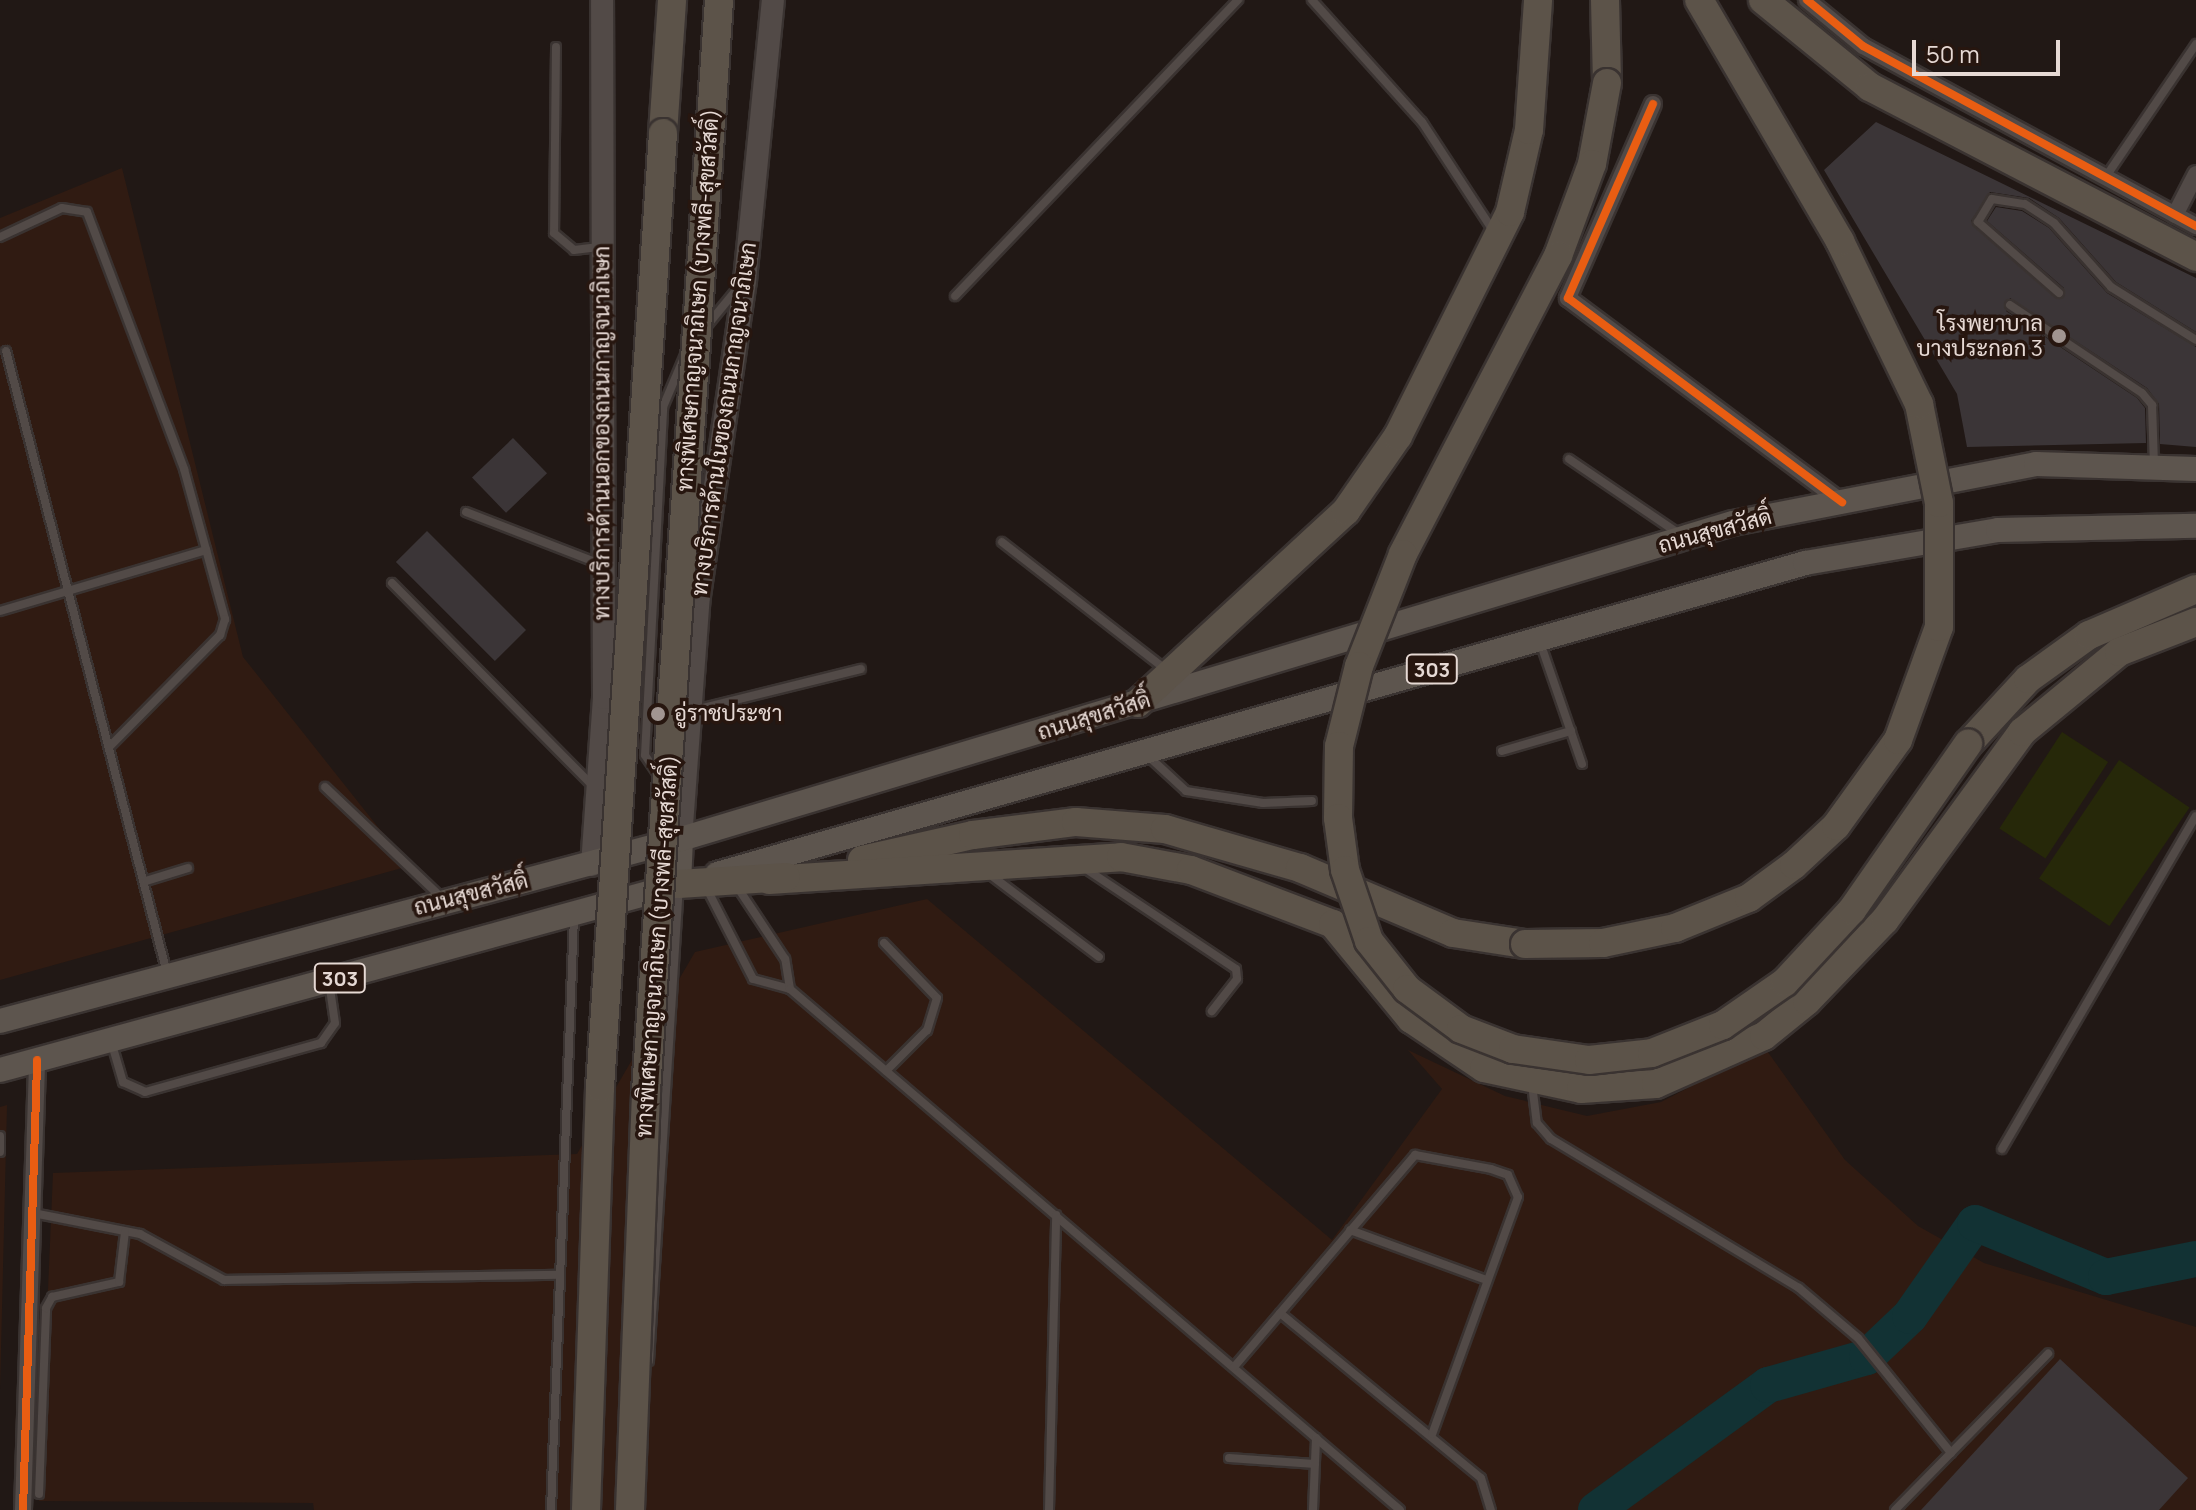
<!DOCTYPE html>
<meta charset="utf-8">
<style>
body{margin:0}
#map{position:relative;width:2196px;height:1510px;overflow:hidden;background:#211815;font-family:Manrope,Sarabun,sans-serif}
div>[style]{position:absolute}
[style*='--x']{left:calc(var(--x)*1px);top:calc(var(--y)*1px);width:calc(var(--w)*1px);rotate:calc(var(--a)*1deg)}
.built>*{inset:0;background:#301b12}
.green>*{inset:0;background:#262809;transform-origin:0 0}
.river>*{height:36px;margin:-18px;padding:0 18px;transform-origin:18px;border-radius:18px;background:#123234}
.building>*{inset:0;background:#3b3537;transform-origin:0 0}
.roads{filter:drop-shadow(2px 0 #3a3331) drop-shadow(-2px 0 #3a3331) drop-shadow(0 2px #3a3331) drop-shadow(0 -2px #3a3331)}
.lane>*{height:8px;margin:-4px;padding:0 4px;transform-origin:4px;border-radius:4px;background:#524a47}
.street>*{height:16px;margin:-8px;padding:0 8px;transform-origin:8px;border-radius:8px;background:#524a47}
.secondary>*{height:22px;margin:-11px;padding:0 11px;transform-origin:11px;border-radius:11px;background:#524a47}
.primary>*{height:24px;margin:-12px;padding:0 12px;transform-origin:12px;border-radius:12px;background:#5d554e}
.highway>*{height:28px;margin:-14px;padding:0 14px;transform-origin:14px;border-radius:14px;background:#5c5349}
.bridges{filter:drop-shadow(2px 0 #3a3331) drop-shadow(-2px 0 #3a3331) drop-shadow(0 2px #3a3331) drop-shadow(0 -2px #3a3331)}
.highway-bridge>*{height:28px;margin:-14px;padding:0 14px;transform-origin:14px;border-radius:14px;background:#5c5349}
.cycleway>*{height:8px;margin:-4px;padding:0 4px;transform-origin:4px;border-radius:4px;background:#e95d12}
.dots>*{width:22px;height:22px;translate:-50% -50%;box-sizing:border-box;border:4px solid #27160f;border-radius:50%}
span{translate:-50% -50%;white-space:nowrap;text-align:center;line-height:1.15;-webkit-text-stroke:7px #27160f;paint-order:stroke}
.shield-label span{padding:2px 6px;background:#27160f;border:2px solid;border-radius:6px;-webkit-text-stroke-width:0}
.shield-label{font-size:20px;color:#e6d9d4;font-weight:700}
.street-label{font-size:22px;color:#e6d9d4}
.poi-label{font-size:22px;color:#e6d9d4}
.right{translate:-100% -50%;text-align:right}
.left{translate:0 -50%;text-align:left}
.scale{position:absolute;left:1912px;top:40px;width:148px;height:36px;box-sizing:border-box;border:4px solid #e6d9d4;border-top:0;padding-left:10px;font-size:24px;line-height:28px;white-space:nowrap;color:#e6d9d4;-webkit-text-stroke:6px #27160f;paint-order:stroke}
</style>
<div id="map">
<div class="built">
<div style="clip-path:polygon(122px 168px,243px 657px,409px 866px,0 980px,0 218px)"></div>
<div style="clip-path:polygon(927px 899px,1332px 1240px,1442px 1089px,1408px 1050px,1505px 1096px,1587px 1116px,1661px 1102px,1765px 1048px,1845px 1160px,1918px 1226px,1984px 1263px,2196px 1327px,2196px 1510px,314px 1510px,313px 1503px,39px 1501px,53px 1173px,577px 1154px,695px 952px)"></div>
<div style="clip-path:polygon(7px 1105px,0 1390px,0 1107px)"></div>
</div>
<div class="green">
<div style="left:2062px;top:732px;width:55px;height:115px;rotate:33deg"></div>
<div style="left:2119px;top:760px;width:85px;height:143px;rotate:34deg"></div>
</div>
<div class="river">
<div style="--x:1596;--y:1510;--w:213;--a:-36"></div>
<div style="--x:1768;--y:1385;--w:103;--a:-15.8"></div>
<div style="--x:1867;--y:1357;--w:59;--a:-43.6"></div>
<div style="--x:1910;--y:1316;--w:113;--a:-55"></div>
<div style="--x:1975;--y:1223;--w:142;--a:22.4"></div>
<div style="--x:2106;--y:1277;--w:92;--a:-11.3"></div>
</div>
<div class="building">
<div style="clip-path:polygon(1876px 122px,2196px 278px,2196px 332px,2116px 282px,2059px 218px,2029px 198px,1990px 192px,1971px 221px,2062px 299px,2064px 288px,1987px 221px,1996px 207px,2022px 211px,2049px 228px,2107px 293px,2196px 347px,2196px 447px,2160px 444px,2159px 404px,2147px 388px,2010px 298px,2006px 311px,2137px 398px,2145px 408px,2146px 443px,1967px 447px,1957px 394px,1824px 170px)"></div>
<div style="left:513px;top:438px;width:49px;height:57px;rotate:46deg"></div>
<div style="left:427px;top:531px;width:140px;height:44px;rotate:45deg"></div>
<div style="clip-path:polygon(2060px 1359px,2188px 1478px,2159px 1510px,1921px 1510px)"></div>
</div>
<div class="roads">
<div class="lane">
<div style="--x:1312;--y:0;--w:164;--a:48"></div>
<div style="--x:1422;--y:122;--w:131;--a:56.8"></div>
<div style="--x:556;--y:47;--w:186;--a:90.6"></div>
<div style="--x:554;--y:233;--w:26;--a:40"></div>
<div style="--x:574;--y:250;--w:25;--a:-7"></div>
<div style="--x:2105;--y:178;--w:162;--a:-55.8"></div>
<div style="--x:0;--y:237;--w:68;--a:-25.1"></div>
<div style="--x:62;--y:208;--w:25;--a:9"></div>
<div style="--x:87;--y:212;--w:275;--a:69.3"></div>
<div style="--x:184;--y:469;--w:156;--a:74.7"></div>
<div style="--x:225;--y:619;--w:17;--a:107"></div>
<div style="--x:220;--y:635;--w:156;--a:134.7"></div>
<div style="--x:2059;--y:293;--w:108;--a:-138.8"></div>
<div style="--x:1978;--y:222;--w:27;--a:-59"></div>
<div style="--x:1992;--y:199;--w:33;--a:9"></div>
<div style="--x:2025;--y:204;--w:35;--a:33"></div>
<div style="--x:2054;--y:223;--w:86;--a:48.3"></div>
<div style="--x:2111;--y:287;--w:100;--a:31.9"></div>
<div style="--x:955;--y:296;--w:410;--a:-46.3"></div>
<div style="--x:2010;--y:305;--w:159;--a:33.7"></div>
<div style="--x:2142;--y:393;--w:16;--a:50"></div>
<div style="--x:2152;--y:405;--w:60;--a:88.1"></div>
<div style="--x:705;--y:328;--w:50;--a:-50.6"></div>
<div style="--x:6;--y:351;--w:642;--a:75.49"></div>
<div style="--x:1569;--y:459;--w:135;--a:34.2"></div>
<div style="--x:466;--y:512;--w:144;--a:21.2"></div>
<div style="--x:1002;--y:542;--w:207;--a:37.9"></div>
<div style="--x:392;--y:583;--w:287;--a:45.3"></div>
<div style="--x:0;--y:611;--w:215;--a:-16.5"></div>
<div style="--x:1540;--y:642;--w:129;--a:71"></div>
<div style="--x:691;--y:711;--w:175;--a:-13.9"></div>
<div style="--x:1502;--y:751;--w:72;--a:-16.2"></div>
<div style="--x:1146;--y:754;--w:54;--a:42.8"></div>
<div style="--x:1186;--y:791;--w:78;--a:8.9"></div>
<div style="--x:1263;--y:803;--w:49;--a:-2.3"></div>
<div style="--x:659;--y:776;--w:25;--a:-124"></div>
<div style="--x:645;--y:755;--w:348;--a:-87"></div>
<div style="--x:663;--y:407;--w:64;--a:-67"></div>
<div style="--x:325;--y:787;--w:164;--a:43.5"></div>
<div style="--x:1086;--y:869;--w:180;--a:33.7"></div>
<div style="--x:1236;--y:969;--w:10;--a:84"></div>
<div style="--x:1237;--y:979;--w:41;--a:128"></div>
<div style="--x:988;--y:873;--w:139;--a:37.1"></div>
<div style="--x:146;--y:881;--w:44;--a:-17.2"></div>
<div style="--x:707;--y:889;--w:101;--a:62.9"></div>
<div style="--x:753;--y:979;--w:38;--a:15"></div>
<div style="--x:790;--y:989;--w:30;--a:-99"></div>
<div style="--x:785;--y:959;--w:89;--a:-123.5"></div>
<div style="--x:884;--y:943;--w:76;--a:46.1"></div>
<div style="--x:937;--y:998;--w:34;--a:107"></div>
<div style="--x:927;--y:1030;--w:58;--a:135"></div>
<div style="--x:790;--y:989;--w:802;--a:40.5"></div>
<div style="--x:111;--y:1041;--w:43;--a:73.7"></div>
<div style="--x:123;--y:1082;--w:24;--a:24"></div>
<div style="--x:145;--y:1092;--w:183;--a:-15.6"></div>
<div style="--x:321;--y:1043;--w:24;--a:-55"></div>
<div style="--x:335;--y:1023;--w:41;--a:-98.3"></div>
<div style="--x:1532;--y:1084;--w:39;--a:83"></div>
<div style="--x:1537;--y:1123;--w:21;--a:49"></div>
<div style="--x:1551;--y:1139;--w:289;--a:31"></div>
<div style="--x:1799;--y:1288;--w:77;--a:40.3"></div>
<div style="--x:1858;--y:1338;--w:148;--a:51"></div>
<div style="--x:0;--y:1136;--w:16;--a:90"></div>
<div style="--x:2002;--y:1149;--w:385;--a:-59.8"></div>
<div style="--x:33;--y:1213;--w:109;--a:11.1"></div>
<div style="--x:140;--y:1234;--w:96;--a:28.7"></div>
<div style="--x:224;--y:1280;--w:332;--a:-0.9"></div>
<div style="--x:1350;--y:1230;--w:146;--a:20.1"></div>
<div style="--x:1280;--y:1313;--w:260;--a:39.4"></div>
<div style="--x:1481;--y:1478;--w:34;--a:73"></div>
<div style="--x:649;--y:1361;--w:474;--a:-86.4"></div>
<div style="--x:1234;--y:1367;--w:279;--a:-49.5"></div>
<div style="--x:1415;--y:1155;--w:77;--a:10.4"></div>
<div style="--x:1491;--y:1169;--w:18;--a:19"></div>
<div style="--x:1508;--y:1175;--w:24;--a:66"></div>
<div style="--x:1518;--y:1197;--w:252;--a:109.9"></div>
<div style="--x:1229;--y:1458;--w:86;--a:4"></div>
<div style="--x:39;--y:1494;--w:186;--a:-87.8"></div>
<div style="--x:46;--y:1308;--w:13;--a:-61"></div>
<div style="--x:52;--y:1297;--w:69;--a:-12.6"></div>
<div style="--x:119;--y:1282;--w:50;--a:-83.2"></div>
<div style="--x:551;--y:1510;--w:594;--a:-87.78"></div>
<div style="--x:1049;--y:1510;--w:295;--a:-88.6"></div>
<div style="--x:1313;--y:1510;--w:72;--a:-87.6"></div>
<div style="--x:1895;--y:1510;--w:219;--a:-45.6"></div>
</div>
<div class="street">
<div style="--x:1807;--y:0;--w:72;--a:39.4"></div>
<div style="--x:1863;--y:46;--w:379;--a:28.4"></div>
<div style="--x:1653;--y:104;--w:212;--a:113.7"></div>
<div style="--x:1568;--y:298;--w:342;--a:36.7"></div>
<div style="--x:2175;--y:215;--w:46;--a:-62.9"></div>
<div style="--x:23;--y:1510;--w:450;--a:-88.2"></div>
</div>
<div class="secondary">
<div style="--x:681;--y:839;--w:244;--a:-85.8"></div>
<div style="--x:699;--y:596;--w:319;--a:-81.7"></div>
<div style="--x:745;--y:280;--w:281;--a:-84.3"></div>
<div style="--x:592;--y:865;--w:167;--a:-85.9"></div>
<div style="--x:604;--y:698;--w:698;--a:-90.16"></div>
</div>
<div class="primary">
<div style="--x:717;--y:874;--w:1132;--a:-15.95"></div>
<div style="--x:1805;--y:563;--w:196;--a:-9.7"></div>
<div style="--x:1998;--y:530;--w:198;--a:-1.2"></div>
<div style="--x:679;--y:884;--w:45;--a:-87.5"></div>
<div style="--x:0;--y:1021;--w:705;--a:-14.96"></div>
<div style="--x:681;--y:839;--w:1098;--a:-16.72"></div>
<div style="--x:1733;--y:523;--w:309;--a:-11"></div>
<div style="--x:2036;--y:464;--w:160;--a:1.8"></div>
<div style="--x:0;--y:1070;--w:699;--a:-15.27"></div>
</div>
<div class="highway">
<div style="--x:1605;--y:0;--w:83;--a:88.6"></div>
<div style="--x:1763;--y:0;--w:138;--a:39.1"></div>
<div style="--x:1870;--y:87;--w:368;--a:27.5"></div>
<div style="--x:663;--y:133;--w:133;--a:-86.1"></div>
<div style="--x:1138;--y:703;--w:283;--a:-42.7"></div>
<div style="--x:1346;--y:511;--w:91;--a:-55.3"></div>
<div style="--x:1398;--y:436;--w:250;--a:-63.4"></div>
<div style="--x:1510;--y:212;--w:84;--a:-77"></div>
<div style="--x:1529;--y:130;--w:130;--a:-86"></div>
<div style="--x:1968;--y:744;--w:88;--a:-47.3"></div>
<div style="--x:2028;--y:679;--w:75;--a:-35.8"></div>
<div style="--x:2089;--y:635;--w:116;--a:-23.3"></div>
<div style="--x:862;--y:860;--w:114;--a:-12.7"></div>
<div style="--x:973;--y:835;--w:104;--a:-7.2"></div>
<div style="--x:1076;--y:822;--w:89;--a:4.5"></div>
<div style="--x:1165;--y:829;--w:141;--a:16.1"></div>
<div style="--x:1300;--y:868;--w:166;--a:23"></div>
<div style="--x:1453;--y:933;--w:73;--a:8.7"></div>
<div style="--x:769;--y:880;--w:353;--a:-3.7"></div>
<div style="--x:1121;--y:857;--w:71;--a:10.5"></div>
<div style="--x:1191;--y:870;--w:152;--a:20.8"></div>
<div style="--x:1333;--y:924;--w:123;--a:50.6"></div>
<div style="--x:1411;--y:1019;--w:88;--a:33.9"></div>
<div style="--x:1484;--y:1068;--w:99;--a:12.2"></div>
<div style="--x:1581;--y:1089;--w:75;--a:-3.8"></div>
<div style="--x:1656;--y:1084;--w:118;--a:-24"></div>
<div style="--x:1764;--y:1036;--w:55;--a:-39.1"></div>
<div style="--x:1807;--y:1001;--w:112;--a:-46.1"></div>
<div style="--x:1885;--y:920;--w:233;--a:-53.9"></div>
<div style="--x:2022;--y:732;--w:126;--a:-39.5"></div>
<div style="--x:2119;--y:652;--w:83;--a:-21.3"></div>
<div style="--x:679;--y:884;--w:107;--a:-3.7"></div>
</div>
</div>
<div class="bridges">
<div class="highway-bridge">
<div style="--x:1607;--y:83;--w:82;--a:100.5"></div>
<div style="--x:1592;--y:164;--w:98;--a:110.3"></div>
<div style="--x:1558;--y:256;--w:336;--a:117.5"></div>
<div style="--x:1403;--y:554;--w:120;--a:111.4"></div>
<div style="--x:1359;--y:666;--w:82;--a:104"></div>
<div style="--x:1339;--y:746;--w:72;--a:90.8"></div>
<div style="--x:1338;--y:818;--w:52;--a:82.3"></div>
<div style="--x:1345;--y:870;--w:75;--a:71.3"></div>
<div style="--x:1369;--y:941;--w:61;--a:51.6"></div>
<div style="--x:1407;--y:989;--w:67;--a:36.5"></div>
<div style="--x:1461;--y:1029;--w:56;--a:21"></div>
<div style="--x:1513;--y:1049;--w:77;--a:8.2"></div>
<div style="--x:1589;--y:1060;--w:63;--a:-6.3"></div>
<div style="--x:1652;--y:1053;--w:76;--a:-21.5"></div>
<div style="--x:1723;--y:1025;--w:75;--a:-34.7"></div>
<div style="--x:1785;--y:982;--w:98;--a:-47.1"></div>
<div style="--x:1852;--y:910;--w:203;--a:-55.1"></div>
<div style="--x:1525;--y:944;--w:78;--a:-0.7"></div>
<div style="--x:1603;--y:943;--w:74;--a:-11.8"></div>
<div style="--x:1675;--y:928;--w:80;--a:-22.1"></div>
<div style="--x:1749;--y:898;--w:56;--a:-36.3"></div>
<div style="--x:1794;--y:865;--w:57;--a:-42.9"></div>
<div style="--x:1836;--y:826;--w:106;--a:-54.2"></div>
<div style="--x:1898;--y:740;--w:120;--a:-70.1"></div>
<div style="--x:1939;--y:627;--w:124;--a:-90"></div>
<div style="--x:1939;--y:503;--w:101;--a:-101.4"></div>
<div style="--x:1919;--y:404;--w:181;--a:-115.9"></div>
<div style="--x:1840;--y:241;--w:279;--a:-120.3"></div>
<div style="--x:586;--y:1510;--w:423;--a:-88.1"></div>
<div style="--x:600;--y:1087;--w:956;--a:-86.22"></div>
<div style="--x:630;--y:1510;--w:419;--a:-87.8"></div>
<div style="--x:646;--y:1091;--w:1093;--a:-86.17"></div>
</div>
</div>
<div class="cycleway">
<div style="--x:1807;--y:0;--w:72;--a:39.4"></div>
<div style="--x:1863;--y:46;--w:379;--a:28.4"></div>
<div style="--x:1653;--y:104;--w:212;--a:113.7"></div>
<div style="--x:1568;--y:298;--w:342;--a:36.7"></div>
<div style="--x:23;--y:1510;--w:450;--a:-88.2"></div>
</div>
<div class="dots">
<div style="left:2059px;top:336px;background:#a19591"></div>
<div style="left:658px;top:714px;background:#a19591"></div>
</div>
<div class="shield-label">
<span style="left:1432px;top:669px">303</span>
<span style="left:340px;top:978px">303</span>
</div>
<div class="street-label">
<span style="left:698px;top:300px;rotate:-86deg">ทางพิเศษกาญจนาภิเษก (บางพลี-สุขสวัสดิ์)</span>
<span style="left:724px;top:419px;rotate:-82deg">ทางบริการด้านในของถนนกาญจนาภิเษก</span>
<span style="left:602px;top:433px;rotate:-90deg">ทางบริการด้านนอกของถนนกาญจนาภิเษก</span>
<span style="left:1715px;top:531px;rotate:-15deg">ถนนสุขสวัสดิ์</span>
<span style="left:1094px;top:716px;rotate:-17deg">ถนนสุขสวัสดิ์</span>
<span style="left:471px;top:894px;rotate:-14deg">ถนนสุขสวัสดิ์</span>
<span style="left:657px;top:946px;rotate:-86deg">ทางพิเศษกาญจนาภิเษก (บางพลี-สุขสวัสดิ์)</span>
</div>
<div class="poi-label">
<span class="right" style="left:2043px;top:336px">โรงพยาบาล<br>บางประกอก 3</span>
<span class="left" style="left:674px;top:714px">อู่ราชประชา</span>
</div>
<div class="scale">50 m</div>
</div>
